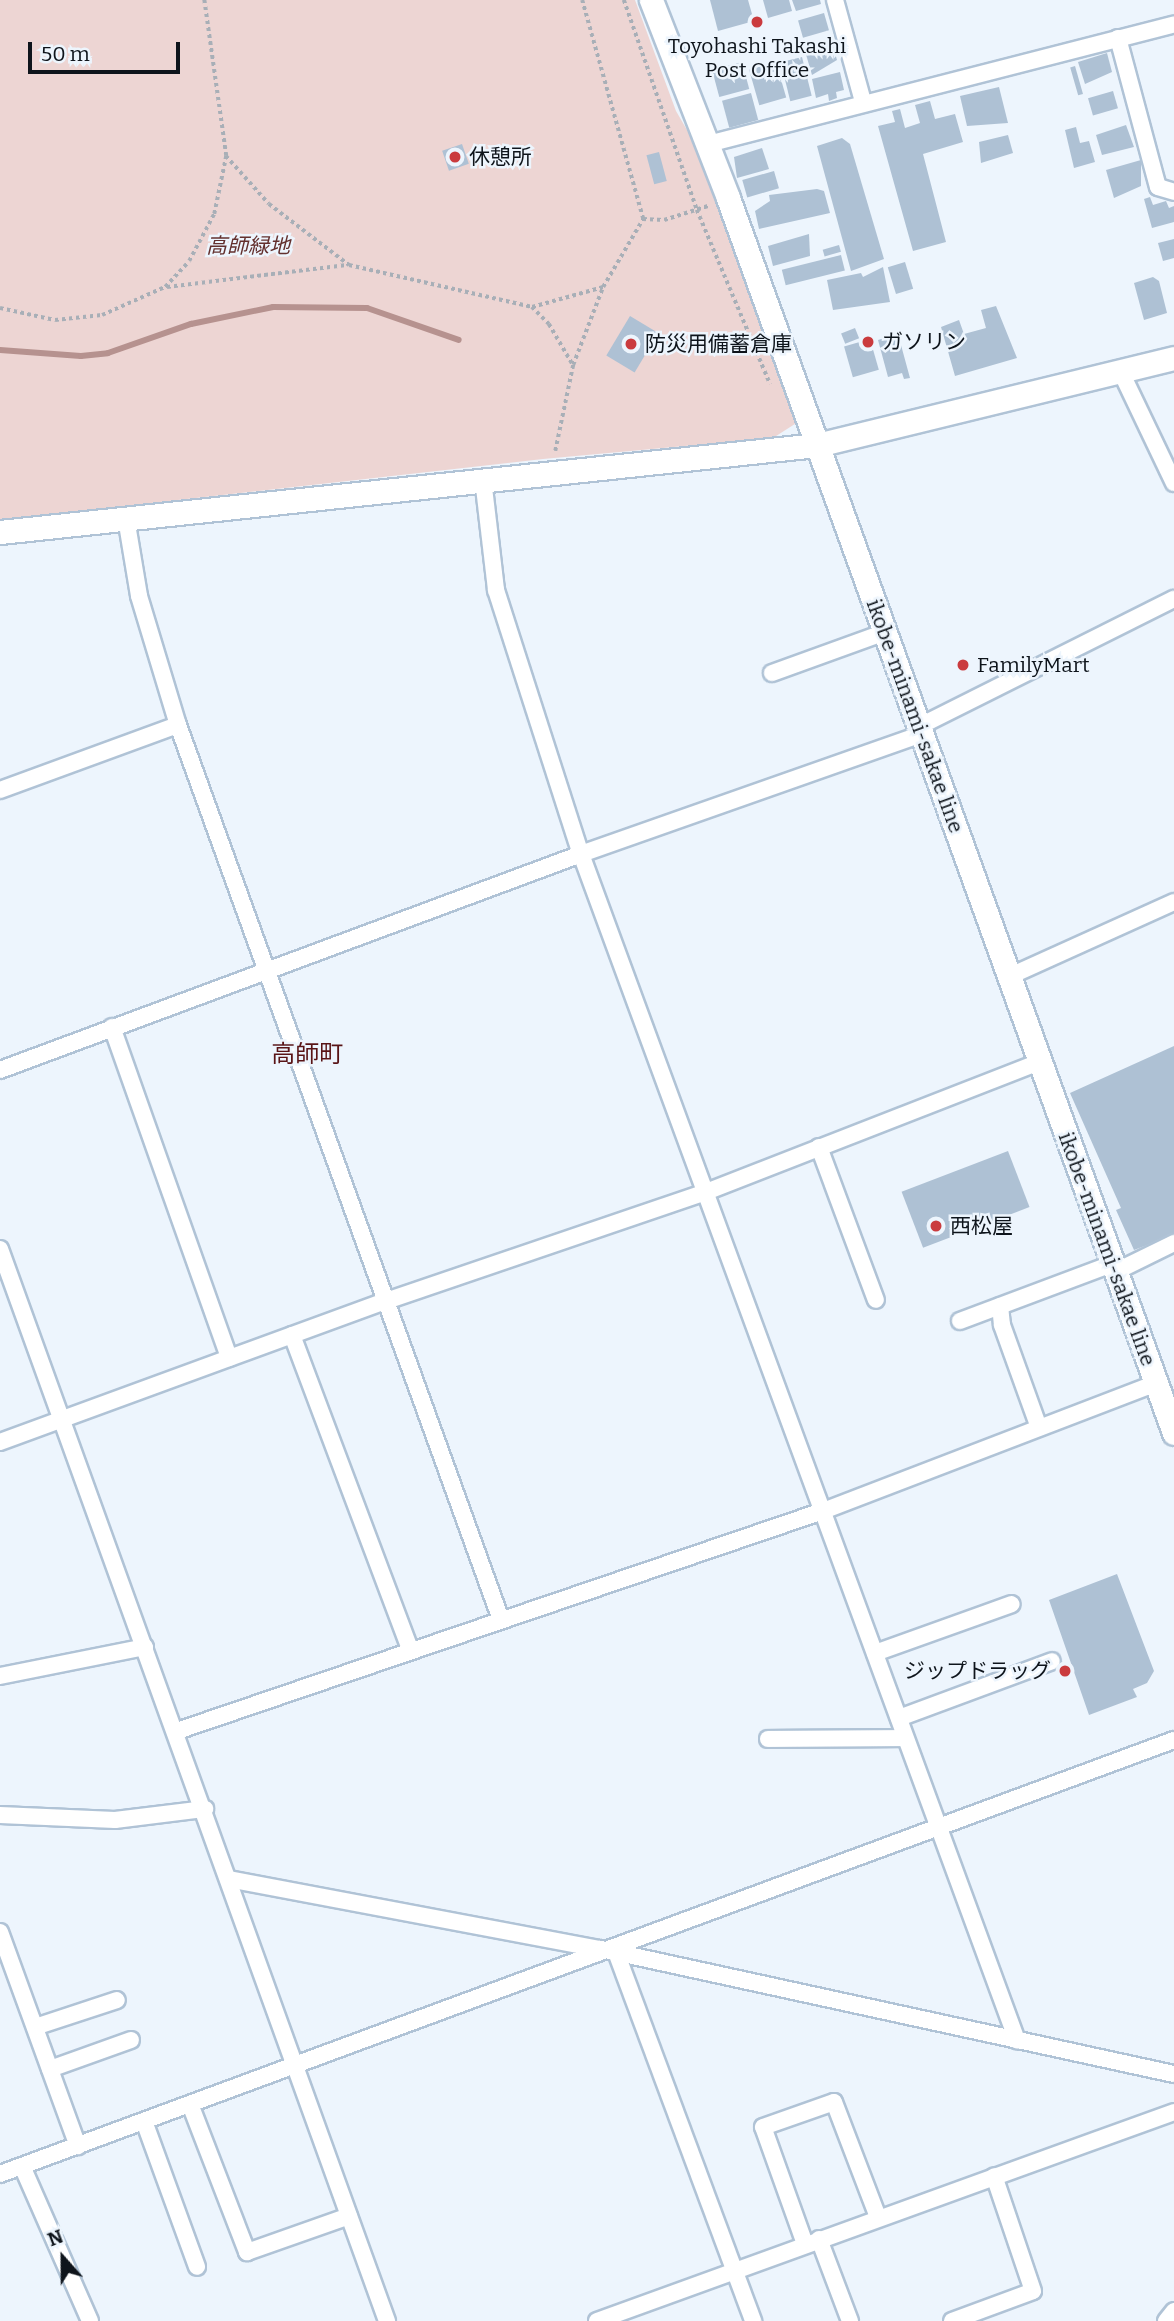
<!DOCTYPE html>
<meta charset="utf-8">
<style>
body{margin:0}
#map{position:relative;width:1174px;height:2321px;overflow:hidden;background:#edf5fd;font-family:Bitter,"Noto Sans JP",serif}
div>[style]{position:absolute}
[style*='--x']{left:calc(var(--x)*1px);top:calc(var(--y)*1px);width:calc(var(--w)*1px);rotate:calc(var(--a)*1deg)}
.green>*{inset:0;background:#edd5d3}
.stream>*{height:6px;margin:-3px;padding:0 3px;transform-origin:3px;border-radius:3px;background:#b6928f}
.building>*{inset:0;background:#aec1d4;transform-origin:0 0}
.path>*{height:3.5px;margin-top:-1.75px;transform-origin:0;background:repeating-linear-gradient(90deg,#a8afb7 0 3.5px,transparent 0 7px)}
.roads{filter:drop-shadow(2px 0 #b0c3d6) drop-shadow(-2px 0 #b0c3d6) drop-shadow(0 2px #b0c3d6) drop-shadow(0 -2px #b0c3d6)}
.street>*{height:16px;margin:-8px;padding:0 8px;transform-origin:8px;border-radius:8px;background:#fff}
.secondary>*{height:23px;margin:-11.5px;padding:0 11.5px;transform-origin:11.5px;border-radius:11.5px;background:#fff}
.dots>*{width:19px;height:19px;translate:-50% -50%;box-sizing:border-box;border:4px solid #edf5fd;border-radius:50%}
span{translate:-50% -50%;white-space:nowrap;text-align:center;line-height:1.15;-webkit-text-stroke:5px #edf5fd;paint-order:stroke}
.poi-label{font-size:21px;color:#0e141b}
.left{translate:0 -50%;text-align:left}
.right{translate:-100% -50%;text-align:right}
.park-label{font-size:21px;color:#63302e;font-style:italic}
.street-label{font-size:21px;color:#0e141b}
.quarter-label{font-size:24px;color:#591416}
.north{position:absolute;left:28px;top:2223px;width:70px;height:70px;-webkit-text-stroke:5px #edf5fd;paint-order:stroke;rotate:339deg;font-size:19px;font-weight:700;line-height:28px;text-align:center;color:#0e141b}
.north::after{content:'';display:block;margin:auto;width:24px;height:32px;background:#0e141b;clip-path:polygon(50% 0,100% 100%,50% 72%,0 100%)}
.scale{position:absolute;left:28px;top:42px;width:152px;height:32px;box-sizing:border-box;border:4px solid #0e141b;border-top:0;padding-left:9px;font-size:21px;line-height:24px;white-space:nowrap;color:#0e141b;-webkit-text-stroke:5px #edf5fd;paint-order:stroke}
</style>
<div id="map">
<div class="green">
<div style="clip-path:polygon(0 0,635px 0,676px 111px,698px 149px,798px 422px,773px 438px,543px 459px,0 520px)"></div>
</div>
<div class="stream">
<div style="--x:0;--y:350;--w:81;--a:4.2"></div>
<div style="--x:81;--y:356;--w:27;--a:-6"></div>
<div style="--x:108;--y:353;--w:88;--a:-19.3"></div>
<div style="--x:191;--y:324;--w:84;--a:-11.7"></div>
<div style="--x:273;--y:307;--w:94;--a:0.6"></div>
<div style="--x:367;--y:308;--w:97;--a:19.2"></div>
</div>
<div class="building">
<div style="clip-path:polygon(710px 0,748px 0,754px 21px,718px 31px)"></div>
<div style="clip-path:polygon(763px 0,789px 0,792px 11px,768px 18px)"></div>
<div style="clip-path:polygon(792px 0,820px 0,821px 4px,796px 11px)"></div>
<div style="left:824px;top:13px;width:18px;height:27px;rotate:74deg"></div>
<div style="clip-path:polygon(832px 43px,837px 60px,812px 75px,805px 51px)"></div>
<div style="clip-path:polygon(1107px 53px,1112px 72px,1085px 84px,1078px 62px)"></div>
<div style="left:802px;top:57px;width:40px;height:22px;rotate:76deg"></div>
<div style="left:742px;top:62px;width:28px;height:31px;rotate:75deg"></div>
<div style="left:776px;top:62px;width:37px;height:28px;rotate:74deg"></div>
<div style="left:1075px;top:66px;width:29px;height:5px;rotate:74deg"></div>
<div style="clip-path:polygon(840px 72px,844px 90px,836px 92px,837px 98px,829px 101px,828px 94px,816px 98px,812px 79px)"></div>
<div style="clip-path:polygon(999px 87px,1008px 123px,967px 126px,960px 96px)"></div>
<div style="left:1113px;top:91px;width:18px;height:26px;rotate:74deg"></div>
<div style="left:751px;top:93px;width:28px;height:30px;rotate:75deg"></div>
<div style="clip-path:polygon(930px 101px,935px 119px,955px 114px,963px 142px,923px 154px,946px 242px,913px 251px,878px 126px,895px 122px,892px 111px,900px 109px,905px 128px,920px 123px,915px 105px)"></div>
<div style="clip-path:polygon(1126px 125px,1134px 147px,1102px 155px,1096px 135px)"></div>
<div style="clip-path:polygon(1076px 127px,1080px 143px,1089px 141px,1095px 162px,1074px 168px,1065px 130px)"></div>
<div style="clip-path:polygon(1008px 135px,1013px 153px,981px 163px,979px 142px)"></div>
<div style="clip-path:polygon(842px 138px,850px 144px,884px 259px,851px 271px,817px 146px)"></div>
<div style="left:462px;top:144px;width:21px;height:21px;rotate:71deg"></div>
<div style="clip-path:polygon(762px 148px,769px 169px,737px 178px,734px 157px)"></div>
<div style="left:659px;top:152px;width:30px;height:13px;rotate:75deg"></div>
<div style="clip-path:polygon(1141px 160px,1141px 186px,1114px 198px,1106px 170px)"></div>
<div style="left:774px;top:171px;width:18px;height:33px;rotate:74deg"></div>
<div style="clip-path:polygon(817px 189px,824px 191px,830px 213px,759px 229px,755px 211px,770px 201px,769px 195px)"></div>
<div style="clip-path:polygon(1150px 197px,1153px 205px,1166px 201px,1169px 208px,1174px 206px,1174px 222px,1152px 228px,1144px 199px)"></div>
<div style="clip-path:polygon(809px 234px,810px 256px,773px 266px,768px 246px)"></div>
<div style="clip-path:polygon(1174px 239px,1174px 258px,1163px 261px,1158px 243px)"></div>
<div style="left:839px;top:245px;width:7px;height:17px;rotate:74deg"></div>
<div style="left:841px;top:255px;width:16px;height:61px;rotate:76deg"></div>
<div style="left:905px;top:262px;width:28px;height:18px;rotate:73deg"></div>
<div style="clip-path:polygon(883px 267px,890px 302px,833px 310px,827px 280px,861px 273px,863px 277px)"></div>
<div style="clip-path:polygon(1153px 277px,1159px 281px,1167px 313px,1144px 320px,1134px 283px)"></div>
<div style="clip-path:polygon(996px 306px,1017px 358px,955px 376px,941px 327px,959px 320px,964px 334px,986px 328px,981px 310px)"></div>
<div style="left:630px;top:316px;width:33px;height:46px;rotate:31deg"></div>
<div style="left:855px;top:328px;width:11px;height:15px;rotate:68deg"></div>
<div style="clip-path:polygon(898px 334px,910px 378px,904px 379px,902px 373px,888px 377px,878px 340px)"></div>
<div style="left:870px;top:339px;width:32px;height:27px;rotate:74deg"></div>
<div style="clip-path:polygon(1174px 1046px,1174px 1235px,1134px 1250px,1116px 1210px,1121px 1208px,1070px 1093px)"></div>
<div style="left:1008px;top:1151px;width:60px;height:114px;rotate:69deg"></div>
<div style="clip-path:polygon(1117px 1574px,1154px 1671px,1147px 1683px,1133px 1689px,1137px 1697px,1089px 1715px,1049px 1600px)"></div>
</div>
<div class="path">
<div style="--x:624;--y:0;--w:222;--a:70.8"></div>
<div style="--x:697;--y:210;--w:189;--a:67.2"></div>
<div style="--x:226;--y:156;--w:64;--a:48.1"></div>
<div style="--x:269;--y:204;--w:101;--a:37.3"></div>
<div style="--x:349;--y:265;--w:188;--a:12.9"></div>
<div style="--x:532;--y:307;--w:74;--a:-15.7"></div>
<div style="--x:643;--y:219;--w:21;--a:3"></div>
<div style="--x:664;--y:220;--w:46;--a:-17.7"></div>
<div style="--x:167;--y:287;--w:181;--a:-7"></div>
<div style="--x:532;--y:307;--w:24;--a:45"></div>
<div style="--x:549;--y:324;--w:48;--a:59.7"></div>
<div style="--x:0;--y:308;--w:56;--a:12.3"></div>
<div style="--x:55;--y:320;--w:47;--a:-6.1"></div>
<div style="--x:102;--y:315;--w:69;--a:-24"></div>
<div style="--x:165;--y:287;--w:35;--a:-47"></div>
<div style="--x:189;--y:261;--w:53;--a:-62"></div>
<div style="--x:214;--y:214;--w:59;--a:-78.3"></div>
<div style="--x:226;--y:156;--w:158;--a:-98"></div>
<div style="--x:555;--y:451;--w:88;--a:-78.2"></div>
<div style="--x:573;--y:365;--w:84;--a:-69"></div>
<div style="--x:603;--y:287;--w:79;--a:-59.5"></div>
<div style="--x:643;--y:219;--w:227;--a:-105.6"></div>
</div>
<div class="roads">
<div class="street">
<div style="--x:835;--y:0;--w:106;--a:74.6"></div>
<div style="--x:1118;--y:38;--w:154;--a:75"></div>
<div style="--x:1158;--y:187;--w:17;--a:17"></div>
<div style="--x:708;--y:144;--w:481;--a:-14.4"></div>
<div style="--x:1121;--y:372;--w:123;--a:64.5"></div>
<div style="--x:483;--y:479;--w:112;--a:83.3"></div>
<div style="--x:496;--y:590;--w:277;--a:72.2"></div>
<div style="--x:581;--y:854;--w:1264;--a:69.82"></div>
<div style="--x:126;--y:518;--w:79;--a:80.5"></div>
<div style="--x:139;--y:596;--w:135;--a:73.2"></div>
<div style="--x:178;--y:725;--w:948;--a:70.15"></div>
<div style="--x:772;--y:673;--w:120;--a:-19.9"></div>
<div style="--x:920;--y:726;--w:284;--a:-26.6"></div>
<div style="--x:0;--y:790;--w:189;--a:-20.1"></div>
<div style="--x:1008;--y:977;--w:182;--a:-24.3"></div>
<div style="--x:112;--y:1027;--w:351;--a:70.5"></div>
<div style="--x:0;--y:1070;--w:620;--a:-20.39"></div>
<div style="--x:581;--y:854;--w:361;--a:-19.4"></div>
<div style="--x:819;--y:1147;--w:163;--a:69.6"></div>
<div style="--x:0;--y:1249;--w:1140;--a:70.15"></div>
<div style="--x:1115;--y:1272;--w:66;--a:-26.2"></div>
<div style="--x:1000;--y:1306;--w:19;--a:84"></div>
<div style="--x:1002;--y:1325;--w:109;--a:70.2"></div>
<div style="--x:960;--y:1321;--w:162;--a:-20.6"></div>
<div style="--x:292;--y:1335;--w:335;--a:69.4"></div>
<div style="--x:0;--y:1442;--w:408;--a:-20.1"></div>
<div style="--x:383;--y:1302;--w:341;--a:-18.8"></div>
<div style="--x:706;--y:1192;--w:357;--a:-21.3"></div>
<div style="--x:875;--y:1653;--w:145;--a:-19.7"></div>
<div style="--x:0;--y:1676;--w:148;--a:-11.3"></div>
<div style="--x:899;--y:1718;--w:163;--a:-20.4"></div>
<div style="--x:177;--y:1731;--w:682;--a:-18.81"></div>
<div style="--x:823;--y:1511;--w:357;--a:-21"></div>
<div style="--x:768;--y:1739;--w:137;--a:-0.4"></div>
<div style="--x:0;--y:1815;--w:115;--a:2.5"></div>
<div style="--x:115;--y:1820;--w:91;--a:-7"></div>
<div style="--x:229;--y:1879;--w:379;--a:10.7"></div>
<div style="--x:601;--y:1949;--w:586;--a:12.31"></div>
<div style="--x:0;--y:1932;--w:228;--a:70"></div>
<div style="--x:616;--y:1952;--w:394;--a:69.6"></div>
<div style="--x:35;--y:2027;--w:86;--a:-18.2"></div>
<div style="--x:50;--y:2069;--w:86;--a:-19.7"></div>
<div style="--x:190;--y:2104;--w:159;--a:68.9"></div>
<div style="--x:247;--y:2252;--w:108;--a:-19.4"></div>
<div style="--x:144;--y:2121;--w:155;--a:70"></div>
<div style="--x:22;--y:2166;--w:169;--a:66.3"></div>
<div style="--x:0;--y:2174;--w:1252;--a:-20.29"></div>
<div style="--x:819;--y:2239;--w:88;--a:69.3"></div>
<div style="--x:805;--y:2244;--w:124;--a:-109.7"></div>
<div style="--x:763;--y:2127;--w:75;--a:-19.4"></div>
<div style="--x:834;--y:2102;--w:123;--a:69.1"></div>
<div style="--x:597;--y:2321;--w:614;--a:-19.91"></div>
<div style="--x:952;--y:2321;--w:86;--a:-20.3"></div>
<div style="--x:1033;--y:2291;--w:121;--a:-108.7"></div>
<div style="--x:1166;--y:2321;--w:13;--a:-51"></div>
</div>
<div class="secondary">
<div style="--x:651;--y:0;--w:212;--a:68.7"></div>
<div style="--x:728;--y:198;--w:1313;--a:70.14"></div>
<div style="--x:0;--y:532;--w:822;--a:-6.08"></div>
<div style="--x:817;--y:445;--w:367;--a:-13.7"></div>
</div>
</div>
<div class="dots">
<div style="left:757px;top:22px;background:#ca3b3e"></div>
<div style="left:455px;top:157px;background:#ca3b3e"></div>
<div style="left:868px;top:342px;background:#ca3b3e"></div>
<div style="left:631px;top:344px;background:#ca3b3e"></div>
<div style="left:963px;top:665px;background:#ca3b3e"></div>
<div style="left:936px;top:1226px;background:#ca3b3e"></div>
<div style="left:1065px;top:1671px;background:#ca3b3e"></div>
</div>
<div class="poi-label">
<span style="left:757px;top:58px">Toyohashi Takashi<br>Post Office</span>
<span class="left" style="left:469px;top:157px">休憩所</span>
<span class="left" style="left:882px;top:342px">ガソリン</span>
<span class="left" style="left:645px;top:344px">防災用備蓄倉庫</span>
<span class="left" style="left:977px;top:665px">FamilyMart</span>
<span class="left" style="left:950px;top:1226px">西松屋</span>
<span class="right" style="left:1051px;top:1671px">ジップドラッグ</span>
</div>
<div class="park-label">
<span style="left:248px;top:246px">高師緑地</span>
</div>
<div class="street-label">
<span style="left:915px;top:716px;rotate:70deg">ikobe-minami-sakae line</span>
<span style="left:1107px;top:1249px;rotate:70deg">ikobe-minami-sakae line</span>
</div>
<div class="quarter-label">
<span style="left:307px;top:1055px">高師町</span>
</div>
<div class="north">N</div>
<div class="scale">50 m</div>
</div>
